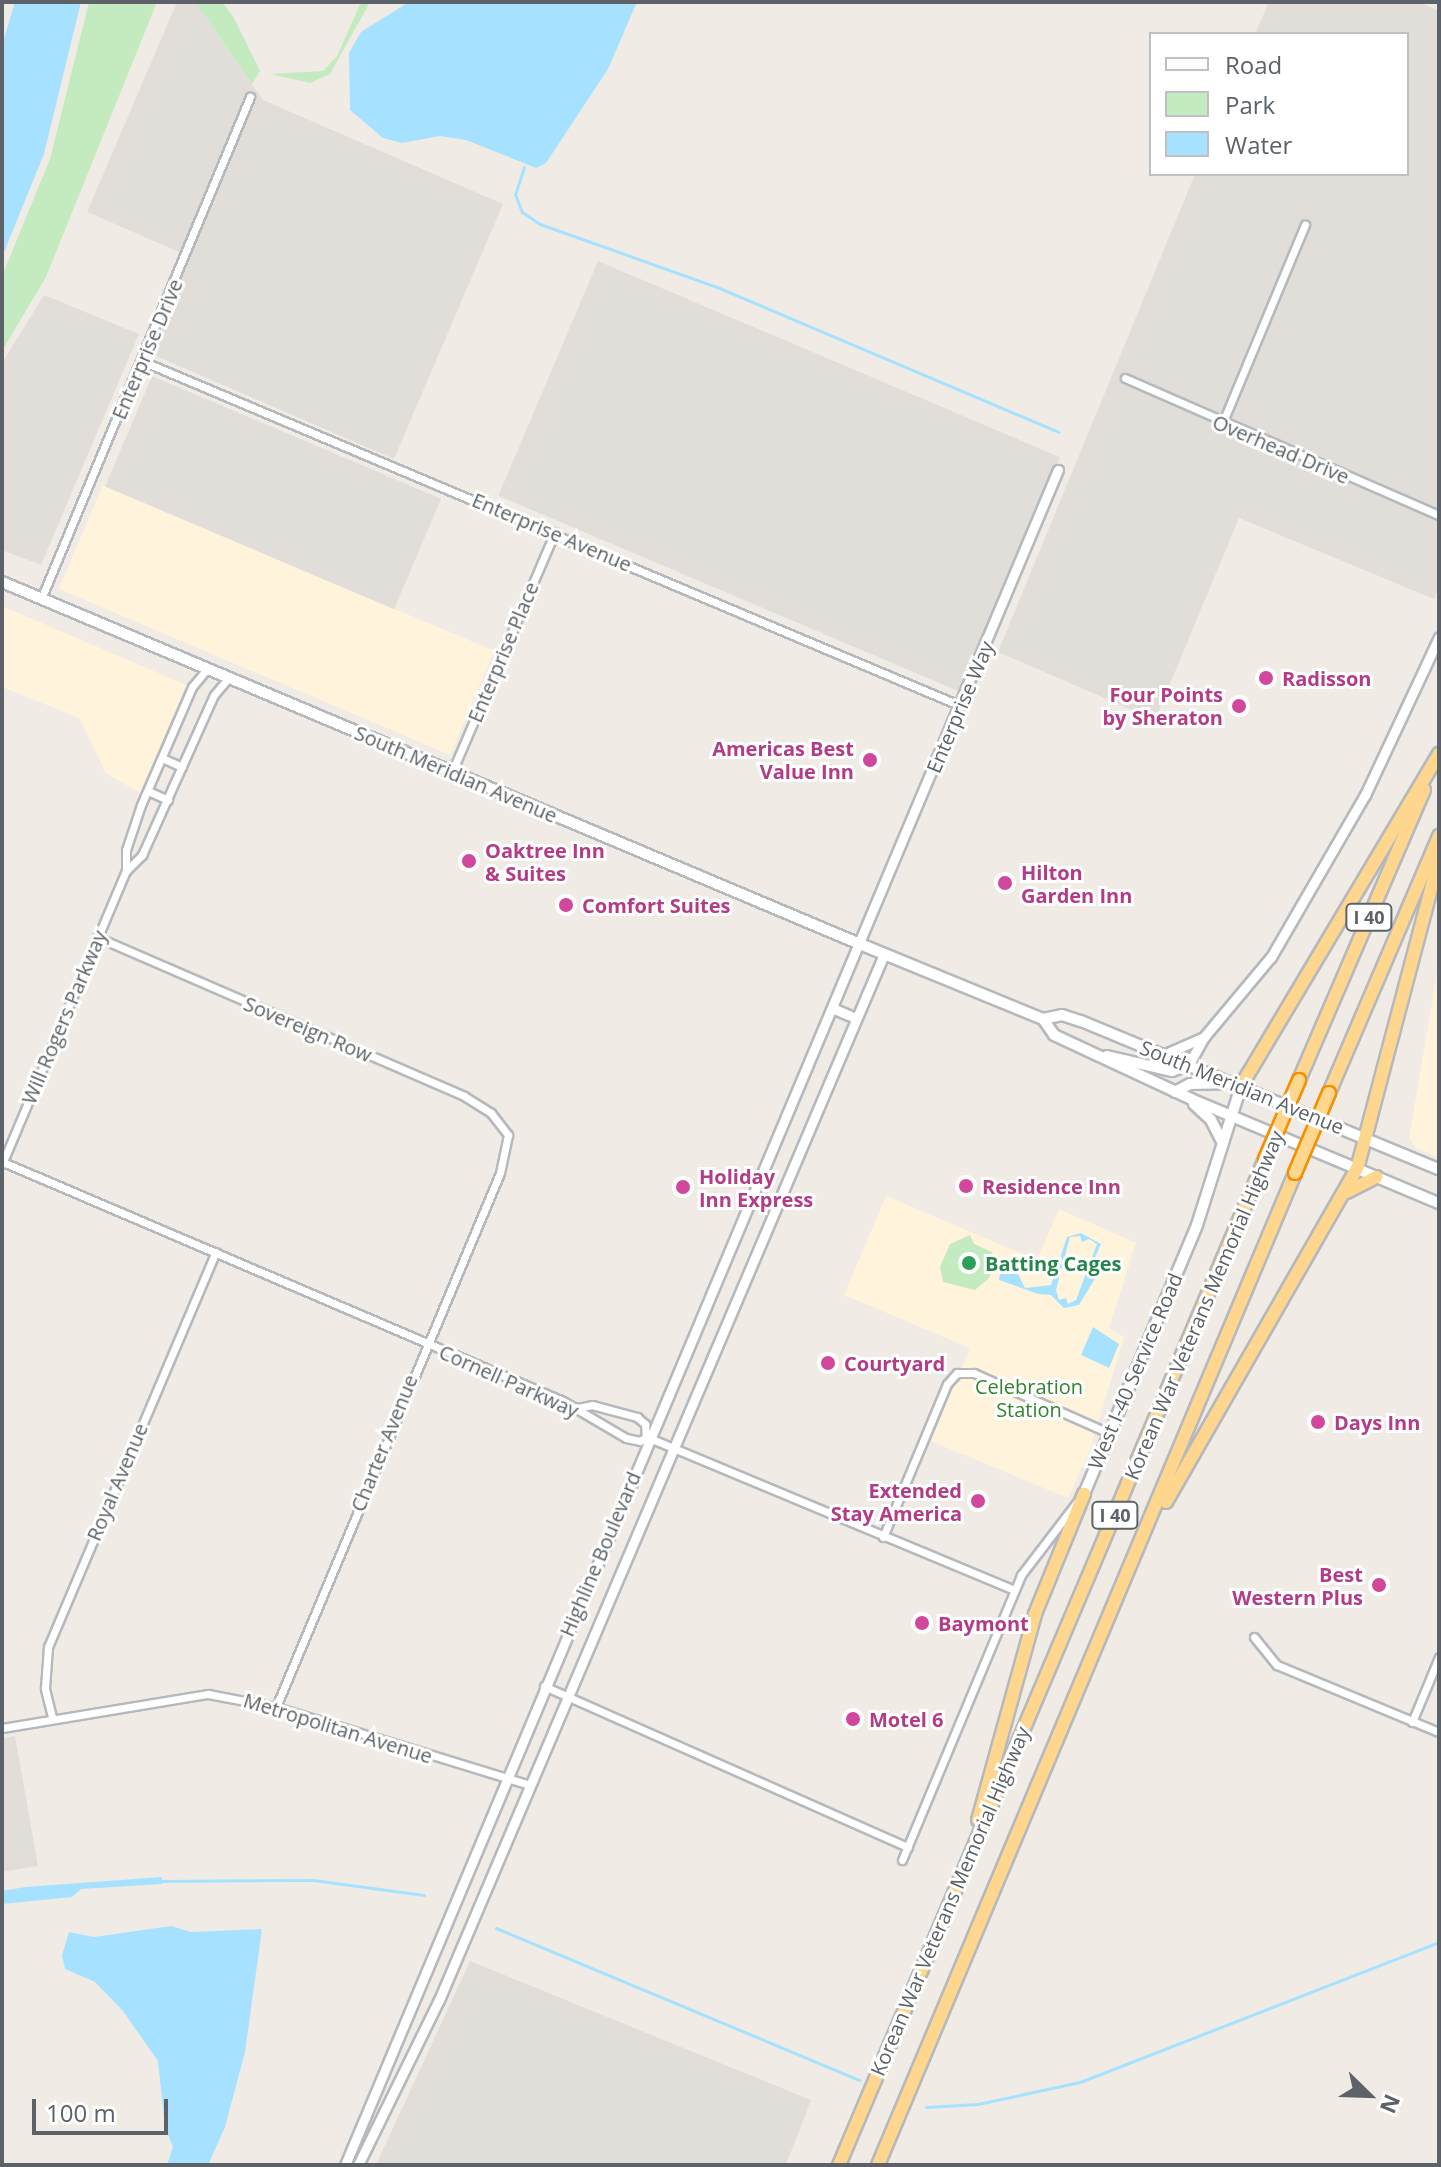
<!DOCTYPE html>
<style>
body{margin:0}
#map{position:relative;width:1441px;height:2167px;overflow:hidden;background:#f0ece5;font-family:"Open Sans",sans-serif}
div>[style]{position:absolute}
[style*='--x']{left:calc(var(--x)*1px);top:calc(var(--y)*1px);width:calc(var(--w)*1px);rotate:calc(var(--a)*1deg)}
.commercial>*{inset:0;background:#fff3db;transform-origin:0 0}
.industrial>*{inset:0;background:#e1ded9;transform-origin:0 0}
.green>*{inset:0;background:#c4eabf}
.water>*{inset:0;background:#a6e2ff}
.stream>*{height:3px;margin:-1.5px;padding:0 1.5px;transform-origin:1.5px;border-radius:1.5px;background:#a6e2ff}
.roads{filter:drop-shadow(2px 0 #b5b9bd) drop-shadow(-2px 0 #b5b9bd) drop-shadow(0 2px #b5b9bd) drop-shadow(0 -2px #b5b9bd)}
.minor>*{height:7px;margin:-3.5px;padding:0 3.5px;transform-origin:3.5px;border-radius:3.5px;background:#fff}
.tertiary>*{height:9px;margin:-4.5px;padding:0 4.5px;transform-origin:4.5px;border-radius:4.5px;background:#fff}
.secondary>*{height:10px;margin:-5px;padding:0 5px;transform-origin:5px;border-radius:5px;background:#fff}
.motorway>*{height:12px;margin:-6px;padding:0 6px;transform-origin:6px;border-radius:6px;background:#ffd68d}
.bridges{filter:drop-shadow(2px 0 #f58e00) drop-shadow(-2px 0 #f58e00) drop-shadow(0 2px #f58e00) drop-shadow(0 -2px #f58e00)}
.motorway-bridge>*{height:12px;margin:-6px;padding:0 6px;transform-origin:6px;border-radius:6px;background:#ffd68d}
.dots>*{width:22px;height:22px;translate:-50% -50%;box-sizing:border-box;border:4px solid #fff;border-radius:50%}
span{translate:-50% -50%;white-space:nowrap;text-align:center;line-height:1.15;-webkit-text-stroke:6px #fff;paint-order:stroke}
.shield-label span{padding:2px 6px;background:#fff;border:2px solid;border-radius:6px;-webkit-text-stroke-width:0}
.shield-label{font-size:18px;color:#5c6267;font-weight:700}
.street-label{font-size:20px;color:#5c6267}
.hotel-label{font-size:20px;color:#b23c85;font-weight:700}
.left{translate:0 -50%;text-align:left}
.right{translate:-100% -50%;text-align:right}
.leisure-label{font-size:20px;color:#27864d;font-weight:700}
.park-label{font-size:20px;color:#32852d}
.frame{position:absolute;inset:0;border:4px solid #5c6267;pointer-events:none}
.legend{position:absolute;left:1149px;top:32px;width:260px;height:144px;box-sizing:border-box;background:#fff;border:2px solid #bec0c2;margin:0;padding:10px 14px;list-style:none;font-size:24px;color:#5c6267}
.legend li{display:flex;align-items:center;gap:16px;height:40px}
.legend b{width:40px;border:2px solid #bec0c2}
.north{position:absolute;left:1329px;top:2055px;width:80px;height:80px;-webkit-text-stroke:6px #fff;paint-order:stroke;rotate:113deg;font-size:22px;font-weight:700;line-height:32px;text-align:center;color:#5c6267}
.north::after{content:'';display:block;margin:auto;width:28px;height:36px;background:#5c6267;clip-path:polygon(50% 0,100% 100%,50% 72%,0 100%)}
.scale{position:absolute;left:32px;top:2099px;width:136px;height:36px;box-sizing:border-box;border:4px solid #5c6267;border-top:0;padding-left:10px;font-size:24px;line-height:28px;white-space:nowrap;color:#5c6267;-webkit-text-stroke:6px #fff;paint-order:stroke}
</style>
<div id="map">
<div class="commercial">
<div style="left:103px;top:485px;width:425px;height:113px;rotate:23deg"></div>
<div style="clip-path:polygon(2px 606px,186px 685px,140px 793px,106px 773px,79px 718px,2px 687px)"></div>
<div style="clip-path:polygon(1439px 962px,1439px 1158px,1416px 1148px,1409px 1138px)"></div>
<div style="clip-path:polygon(886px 1196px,1037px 1260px,1059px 1209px,1136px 1243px,1109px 1328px,1124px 1337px,1090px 1449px,1068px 1498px,931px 1441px,970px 1348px,844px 1295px)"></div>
</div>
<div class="industrial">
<div style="clip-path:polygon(177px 2px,195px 2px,263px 100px,503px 204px,394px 459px,149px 353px,191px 257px,87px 212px)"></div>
<div style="clip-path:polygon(1269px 2px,1419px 2px,1439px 11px,1439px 587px,1434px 599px,1239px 518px,1155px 720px,998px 652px,1195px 174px,1407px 174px,1407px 34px,1255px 34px)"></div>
<div style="left:598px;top:261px;width:502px;height:255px;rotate:23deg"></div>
<div style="clip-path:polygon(44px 295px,139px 334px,41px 565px,2px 550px,2px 363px)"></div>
<div style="left:152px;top:376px;width:314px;height:120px;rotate:23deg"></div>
<div style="clip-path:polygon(15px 1736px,38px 1866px,2px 1872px,2px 1739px)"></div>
<div style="clip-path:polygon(470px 1961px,811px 2100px,786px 2165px,376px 2165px)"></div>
</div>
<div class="green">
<div style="clip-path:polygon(89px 2px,157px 2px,46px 277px,2px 351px,2px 276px,50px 159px)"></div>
<div style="clip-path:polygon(195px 2px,222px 2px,233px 16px,260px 71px,252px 84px)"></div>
<div style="clip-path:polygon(361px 2px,370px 2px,330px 74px,310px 83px,270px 74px,323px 71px,337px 56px)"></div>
<div style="clip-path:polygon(970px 1235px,974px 1244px,992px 1252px,995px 1261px,989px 1278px,975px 1290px,943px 1282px,940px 1267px,950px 1244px)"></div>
</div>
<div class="water">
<div style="clip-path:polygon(15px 2px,81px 2px,44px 154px,2px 257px,2px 45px)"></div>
<div style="clip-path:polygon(409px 2px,637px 2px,608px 69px,546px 163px,536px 168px,466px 140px,440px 136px,402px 143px,383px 138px,350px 110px,349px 53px,361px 32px)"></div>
<div style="clip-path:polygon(evenodd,1081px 1233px,1101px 1244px,1094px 1260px,1099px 1272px,1079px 1305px,1064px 1308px,1051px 1295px,1038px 1294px,999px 1280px,1000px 1274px,1017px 1272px,1025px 1288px,1051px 1285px,1067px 1237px,1081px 1233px,1080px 1236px,1082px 1242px,1089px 1239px,1097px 1244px,1076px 1300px,1068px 1304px,1066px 1298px,1059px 1300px,1056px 1290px,1070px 1237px,1080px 1236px)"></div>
<div style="clip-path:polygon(1093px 1327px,1119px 1344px,1109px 1368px,1081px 1355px)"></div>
<div style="clip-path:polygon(162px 1877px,162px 1884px,81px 1889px,72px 1897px,2px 1904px,2px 1891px,25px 1887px)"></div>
<div style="clip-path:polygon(171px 1926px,191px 1932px,262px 1929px,245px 2052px,225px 2127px,208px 2165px,167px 2165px,173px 2147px,165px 2127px,158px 2061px,123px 2011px,95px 1982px,65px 1969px,62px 1955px,69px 1932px,94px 1937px)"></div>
</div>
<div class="stream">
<div style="--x:524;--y:167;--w:28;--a:108"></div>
<div style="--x:515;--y:194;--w:19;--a:69"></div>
<div style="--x:522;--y:212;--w:22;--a:34"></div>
<div style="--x:540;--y:224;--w:188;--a:19.6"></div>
<div style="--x:717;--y:287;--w:371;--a:23"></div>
<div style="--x:161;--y:1881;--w:152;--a:-0.4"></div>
<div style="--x:313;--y:1880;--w:112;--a:7.7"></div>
<div style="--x:496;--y:1928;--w:394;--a:22.7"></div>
<div style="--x:926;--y:2107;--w:52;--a:-3.3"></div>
<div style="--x:978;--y:2104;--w:104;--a:-12.2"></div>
<div style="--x:1080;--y:2082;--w:385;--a:-21.3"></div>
</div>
<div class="roads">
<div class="minor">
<div style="--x:142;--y:361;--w:889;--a:22.84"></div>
<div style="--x:1125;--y:378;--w:343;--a:23.6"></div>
<div style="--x:1222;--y:424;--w:216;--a:-67.4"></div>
<div style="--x:41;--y:599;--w:544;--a:-67.4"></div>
<div style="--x:162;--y:758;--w:22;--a:24"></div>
<div style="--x:452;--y:772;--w:261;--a:-66.8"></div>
<div style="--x:148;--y:791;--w:22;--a:24"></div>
<div style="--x:126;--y:871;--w:21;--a:-90"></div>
<div style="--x:126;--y:850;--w:47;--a:-71.6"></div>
<div style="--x:141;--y:805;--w:129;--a:-66.6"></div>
<div style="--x:192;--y:687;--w:25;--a:-50"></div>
<div style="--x:97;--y:937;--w:400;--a:23.4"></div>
<div style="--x:464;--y:1096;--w:32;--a:32"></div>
<div style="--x:491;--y:1113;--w:28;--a:52"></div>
<div style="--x:508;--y:1135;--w:39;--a:102"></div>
<div style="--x:500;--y:1173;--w:579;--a:112.76"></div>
<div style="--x:3;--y:1162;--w:609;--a:23.11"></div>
<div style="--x:563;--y:1401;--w:73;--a:30.4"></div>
<div style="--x:626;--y:1438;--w:14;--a:12"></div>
<div style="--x:640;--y:1441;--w:7;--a:-34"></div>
<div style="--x:2;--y:1164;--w:318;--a:-67.1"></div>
<div style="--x:126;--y:871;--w:23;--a:-45"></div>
<div style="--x:142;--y:855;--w:175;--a:-65.8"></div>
<div style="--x:214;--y:695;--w:23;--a:-50"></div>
<div style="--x:577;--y:1408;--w:15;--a:-11"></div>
<div style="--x:592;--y:1405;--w:47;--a:14.9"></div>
<div style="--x:637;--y:1417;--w:11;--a:41"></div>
<div style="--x:645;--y:1424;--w:13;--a:86"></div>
<div style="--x:647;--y:1437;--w:398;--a:22.6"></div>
<div style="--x:883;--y:1537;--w:166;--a:-67.3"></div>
<div style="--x:947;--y:1384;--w:15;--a:-48"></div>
<div style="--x:957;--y:1373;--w:17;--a:0"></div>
<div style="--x:974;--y:1373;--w:148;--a:24"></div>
<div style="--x:1254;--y:1637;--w:36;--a:51"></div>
<div style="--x:1277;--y:1665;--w:175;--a:22.5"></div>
<div style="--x:544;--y:1686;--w:398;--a:23.9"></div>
<div style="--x:52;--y:1717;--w:30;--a:-104"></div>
<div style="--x:45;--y:1688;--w:41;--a:-85.8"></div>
<div style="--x:48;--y:1647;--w:429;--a:-67"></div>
<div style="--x:1412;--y:1722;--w:70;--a:-67.4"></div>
<div style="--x:2;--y:1728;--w:209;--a:-9.4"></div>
<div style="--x:208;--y:1694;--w:69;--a:10.8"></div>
<div style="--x:276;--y:1707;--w:265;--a:17.1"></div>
<div style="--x:902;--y:1860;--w:309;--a:-67.3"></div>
<div style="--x:1021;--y:1575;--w:92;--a:-52.5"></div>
</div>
<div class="tertiary">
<div style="--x:832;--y:1008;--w:26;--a:23"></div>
<div style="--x:1165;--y:1054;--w:43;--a:-23.6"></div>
<div style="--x:1204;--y:1037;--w:104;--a:-50.1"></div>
<div style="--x:1271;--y:957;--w:187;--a:-59.9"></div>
<div style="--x:1365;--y:795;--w:174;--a:-64.9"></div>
<div style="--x:1189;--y:1064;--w:31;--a:-61"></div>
<div style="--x:345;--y:2165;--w:1839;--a:-67.19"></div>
<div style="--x:358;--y:2165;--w:184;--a:-63.9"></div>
<div style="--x:439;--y:2000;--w:1137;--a:-66.95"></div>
</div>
<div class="secondary">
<div style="--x:2;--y:582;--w:931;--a:22.88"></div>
<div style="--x:860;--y:944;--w:198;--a:22.3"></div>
<div style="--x:1043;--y:1019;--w:19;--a:-12"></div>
<div style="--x:1062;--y:1015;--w:20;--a:18"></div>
<div style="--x:1081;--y:1021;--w:387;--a:22.5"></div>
<div style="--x:1043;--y:1019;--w:19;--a:55"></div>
<div style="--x:1054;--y:1035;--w:151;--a:25"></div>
<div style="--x:1191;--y:1099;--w:269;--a:22.8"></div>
<div style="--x:1107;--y:1056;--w:67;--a:13"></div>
<div style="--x:1172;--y:1071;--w:18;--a:-22"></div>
<div style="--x:1175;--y:1092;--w:17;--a:-28"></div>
<div style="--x:1190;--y:1084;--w:42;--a:-1.4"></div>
<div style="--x:1194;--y:1104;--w:23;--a:43"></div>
<div style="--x:1211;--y:1120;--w:25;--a:63"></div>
<div style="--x:1084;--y:1494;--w:292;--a:-67.2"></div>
<div style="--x:1197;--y:1225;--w:146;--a:-72.4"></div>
</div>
<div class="motorway">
<div style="--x:1299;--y:1080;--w:316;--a:-66.7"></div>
<div style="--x:1241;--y:1086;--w:387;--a:-59.2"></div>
<div style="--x:1329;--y:1093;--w:280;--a:-66.8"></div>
<div style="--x:1347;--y:1192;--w:33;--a:-27"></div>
<div style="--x:1166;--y:1502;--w:384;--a:-60.2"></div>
<div style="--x:1357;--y:1169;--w:322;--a:-75.2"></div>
<div style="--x:978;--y:1820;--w:214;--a:-74.5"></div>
<div style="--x:1035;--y:1614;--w:130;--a:-67.8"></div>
<div style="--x:839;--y:2165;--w:1092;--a:-67.05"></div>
<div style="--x:878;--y:2165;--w:1076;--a:-67.2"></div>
</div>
</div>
<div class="bridges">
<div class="motorway-bridge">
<div style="--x:1265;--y:1159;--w:86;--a:-66.7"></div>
<div style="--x:1295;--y:1173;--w:87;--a:-67"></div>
</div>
</div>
<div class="dots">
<div style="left:1266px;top:678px;background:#d1479c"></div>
<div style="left:1239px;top:706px;background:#d1479c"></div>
<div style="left:870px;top:760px;background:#d1479c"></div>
<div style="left:469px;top:861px;background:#d1479c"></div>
<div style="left:1005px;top:883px;background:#d1479c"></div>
<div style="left:566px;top:905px;background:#d1479c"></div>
<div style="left:966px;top:1186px;background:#d1479c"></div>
<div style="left:683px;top:1187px;background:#d1479c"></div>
<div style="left:969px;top:1263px;background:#2e9e5b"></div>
<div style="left:828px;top:1363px;background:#d1479c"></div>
<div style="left:1318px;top:1422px;background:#d1479c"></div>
<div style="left:978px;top:1501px;background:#d1479c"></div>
<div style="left:1379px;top:1585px;background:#d1479c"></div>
<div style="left:922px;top:1623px;background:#d1479c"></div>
<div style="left:853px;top:1719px;background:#d1479c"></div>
</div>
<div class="shield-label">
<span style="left:1369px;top:917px">I 40</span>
<span style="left:1115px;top:1515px">I 40</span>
</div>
<div class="street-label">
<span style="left:147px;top:349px;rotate:-67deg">Enterprise Drive</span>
<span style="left:1281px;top:449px;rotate:23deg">Overhead Drive</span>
<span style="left:552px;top:532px;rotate:23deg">Enterprise Avenue</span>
<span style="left:503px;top:652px;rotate:-67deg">Enterprise Place</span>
<span style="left:960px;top:707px;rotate:-67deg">Enterprise Way</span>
<span style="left:456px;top:774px;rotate:23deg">South Meridian Avenue</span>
<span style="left:64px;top:1017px;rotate:-67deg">Will Rogers Parkway</span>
<span style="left:308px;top:1029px;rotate:23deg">Sovereign Row</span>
<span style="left:1242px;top:1087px;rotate:22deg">South Meridian Avenue</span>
<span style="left:1204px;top:1305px;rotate:-67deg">Korean War Veterans Memorial Highway</span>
<span style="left:1135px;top:1371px;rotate:-67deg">West I-40 Service Road</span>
<span style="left:509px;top:1381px;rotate:24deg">Cornell Parkway</span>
<span style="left:384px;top:1443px;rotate:-68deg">Charter Avenue</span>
<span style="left:117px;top:1482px;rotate:-67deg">Royal Avenue</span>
<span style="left:600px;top:1554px;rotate:-67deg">Highline Boulevard</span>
<span style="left:338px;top:1728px;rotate:17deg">Metropolitan Avenue</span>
<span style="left:950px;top:1901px;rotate:-67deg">Korean War Veterans Memorial Highway</span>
</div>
<div class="hotel-label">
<span class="left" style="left:1282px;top:678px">Radisson</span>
<span class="right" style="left:1223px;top:706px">Four Points<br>by Sheraton</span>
<span class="right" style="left:854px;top:760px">Americas Best<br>Value Inn</span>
<span class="left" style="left:485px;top:862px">Oaktree Inn<br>&amp; Suites</span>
<span class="left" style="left:1021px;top:884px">Hilton<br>Garden Inn</span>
<span class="left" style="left:582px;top:905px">Comfort Suites</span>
<span class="left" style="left:699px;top:1188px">Holiday<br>Inn Express</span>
<span class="left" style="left:982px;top:1186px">Residence Inn</span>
<span class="left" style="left:844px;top:1363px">Courtyard</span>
<span class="left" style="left:1334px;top:1422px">Days Inn</span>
<span class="right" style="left:962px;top:1502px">Extended<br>Stay America</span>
<span class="right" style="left:1363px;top:1586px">Best<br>Western Plus</span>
<span class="left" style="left:938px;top:1623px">Baymont</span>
<span class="left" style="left:869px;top:1719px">Motel 6</span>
</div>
<div class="leisure-label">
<span class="left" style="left:985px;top:1263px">Batting Cages</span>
</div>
<div class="park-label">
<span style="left:1029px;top:1398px">Celebration<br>Station</span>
</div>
<div class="frame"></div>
<ul class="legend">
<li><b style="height:10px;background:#fff"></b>Road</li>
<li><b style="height:22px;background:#c4eabf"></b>Park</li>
<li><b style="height:22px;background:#a6e2ff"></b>Water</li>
</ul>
<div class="north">N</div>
<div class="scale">100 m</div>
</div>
